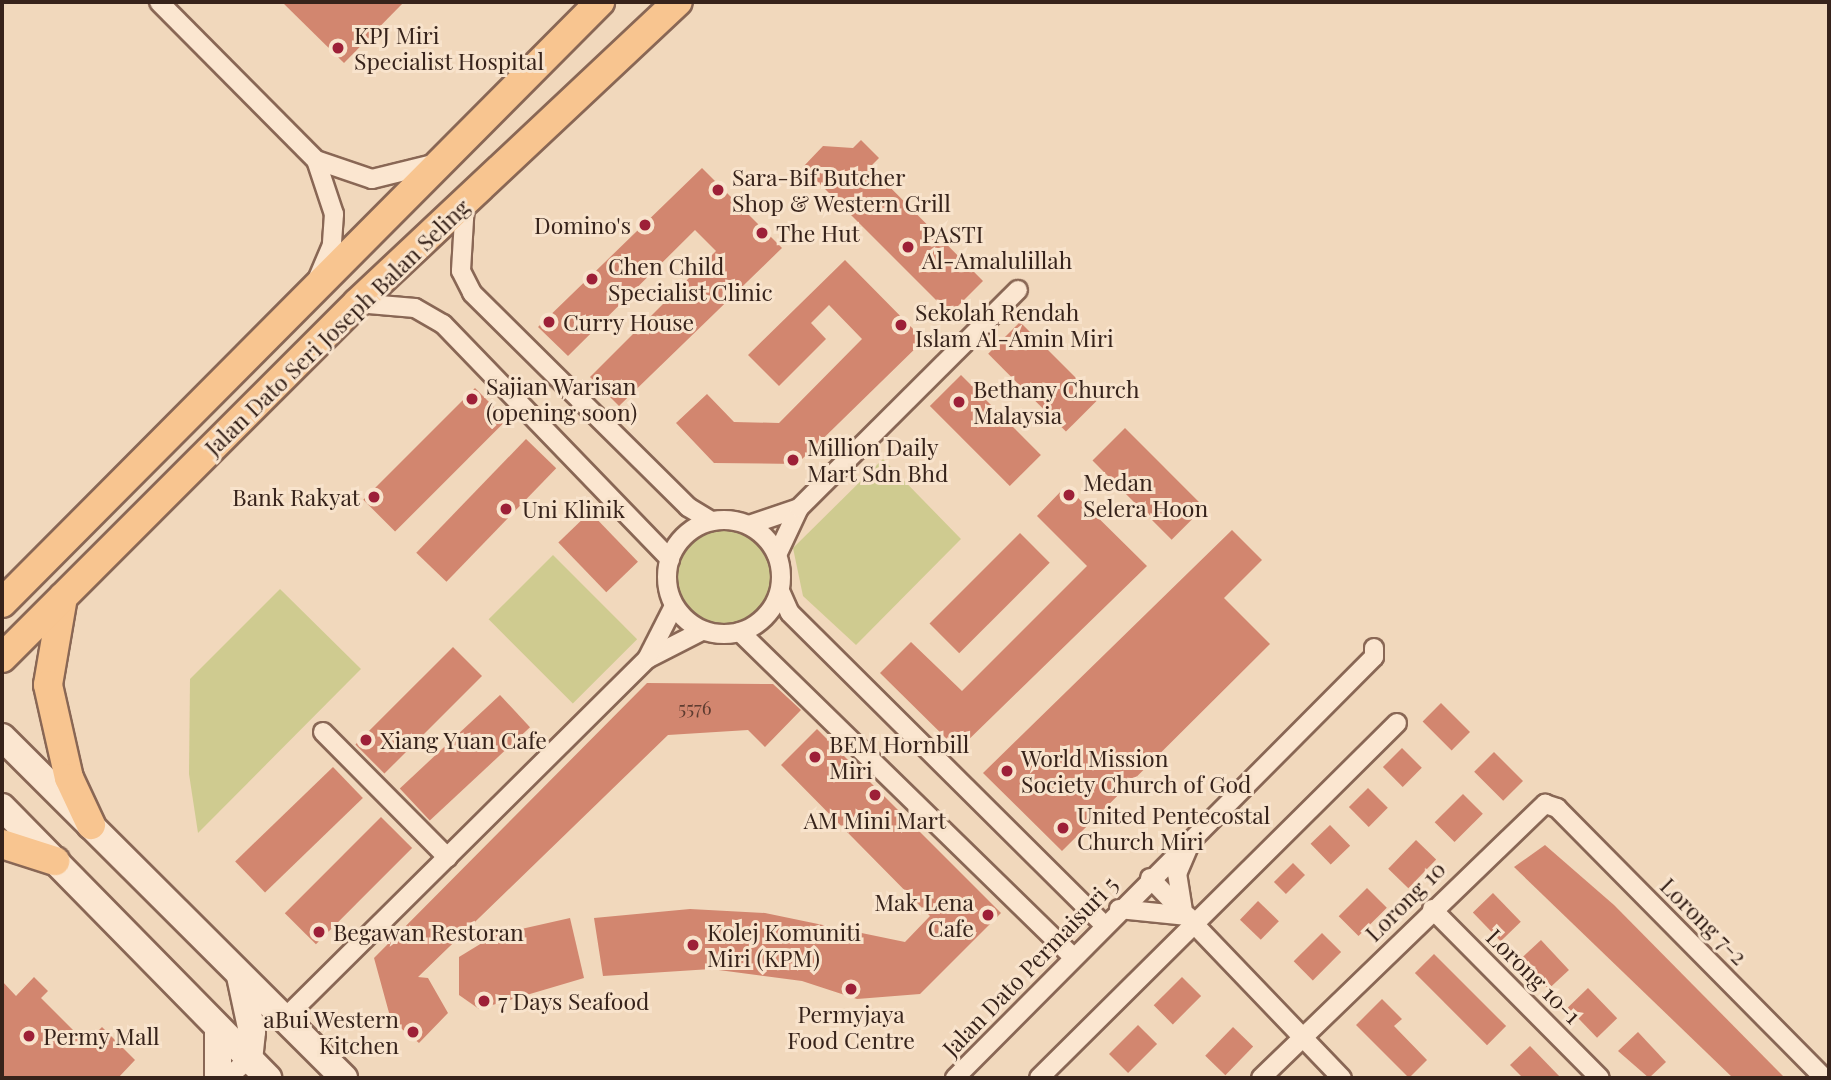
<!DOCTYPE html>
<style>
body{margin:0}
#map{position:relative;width:1831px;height:1080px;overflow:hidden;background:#f1d8bc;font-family:"Playfair Display",serif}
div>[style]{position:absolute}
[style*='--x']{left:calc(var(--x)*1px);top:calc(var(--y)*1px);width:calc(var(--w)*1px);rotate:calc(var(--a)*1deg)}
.green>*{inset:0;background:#cfcb90;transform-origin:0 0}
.round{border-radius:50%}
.building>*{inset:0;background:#d2866f;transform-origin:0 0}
.roads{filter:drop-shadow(2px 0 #896755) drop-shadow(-2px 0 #896755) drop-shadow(0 2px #896755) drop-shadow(0 -2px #896755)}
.street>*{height:18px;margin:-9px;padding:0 9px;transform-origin:9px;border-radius:9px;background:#fbe6d0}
.street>.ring{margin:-9px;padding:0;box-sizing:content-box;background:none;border:18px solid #fbe6d0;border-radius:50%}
.secondary>*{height:26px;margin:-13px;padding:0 13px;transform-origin:13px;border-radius:13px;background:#fbe6d0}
.primary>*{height:28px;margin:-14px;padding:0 14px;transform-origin:14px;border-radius:14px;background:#f8c590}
.dots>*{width:19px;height:19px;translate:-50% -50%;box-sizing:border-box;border:4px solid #f8e3cc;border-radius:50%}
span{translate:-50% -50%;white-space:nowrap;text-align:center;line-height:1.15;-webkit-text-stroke:6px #f8e3cc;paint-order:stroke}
.number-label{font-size:19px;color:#5e3c30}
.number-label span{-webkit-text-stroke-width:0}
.poi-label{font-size:23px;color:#37231b}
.left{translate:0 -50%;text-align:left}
.right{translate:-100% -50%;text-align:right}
.street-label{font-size:23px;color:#37231b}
.frame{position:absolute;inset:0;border:4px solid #37231b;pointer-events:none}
</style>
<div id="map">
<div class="green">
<div style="clip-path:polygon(883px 459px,961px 539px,856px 645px,803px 596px,793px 548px)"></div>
<div class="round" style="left:676px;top:529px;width:96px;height:96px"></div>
<div style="left:553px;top:555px;width:119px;height:91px;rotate:45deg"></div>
<div style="clip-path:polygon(280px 589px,361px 669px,198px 833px,189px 774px,190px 679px)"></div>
</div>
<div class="building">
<div style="clip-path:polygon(282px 2px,404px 2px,344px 63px)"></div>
<div style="clip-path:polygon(861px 140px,879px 158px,870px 167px,983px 281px,950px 314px,803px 167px,823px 146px,853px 148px)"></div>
<div style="clip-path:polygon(702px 168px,782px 248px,619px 406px,590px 377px,716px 251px,695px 230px,568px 356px,538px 327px)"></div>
<div style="clip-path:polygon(845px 260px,924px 340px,797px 464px,714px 463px,676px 423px,707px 394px,734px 422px,779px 423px,862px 339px,829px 305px,811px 323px,826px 339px,779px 386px,748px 355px)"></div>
<div style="left:1020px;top:322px;width:110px;height:45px;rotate:45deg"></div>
<div style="left:961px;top:375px;width:113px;height:44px;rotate:45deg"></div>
<div style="left:475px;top:388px;width:45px;height:158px;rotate:45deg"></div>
<div style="left:1125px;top:428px;width:112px;height:46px;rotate:45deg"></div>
<div style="left:526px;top:439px;width:42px;height:158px;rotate:44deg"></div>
<div style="clip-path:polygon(1066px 486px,1147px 566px,958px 750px,880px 673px,911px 642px,962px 691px,1087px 566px,1037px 516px)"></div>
<div style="left:590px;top:512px;width:69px;height:44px;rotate:46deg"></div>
<div style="clip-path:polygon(1232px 530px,1262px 560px,1224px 598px,1270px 644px,1062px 851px,983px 773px)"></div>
<div style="left:1020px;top:533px;width:42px;height:128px;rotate:45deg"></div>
<div style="left:453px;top:647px;width:41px;height:138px;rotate:45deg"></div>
<div style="clip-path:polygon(647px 683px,773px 684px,801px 710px,765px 747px,748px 730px,668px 735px,418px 977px,428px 978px,448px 1013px,419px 1043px,391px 1020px,374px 958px)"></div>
<div style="left:500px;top:695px;width:44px;height:137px;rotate:47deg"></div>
<div style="left:1441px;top:703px;width:41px;height:26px;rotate:45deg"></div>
<div style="clip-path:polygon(817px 729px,1001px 913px,920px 994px,857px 999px,802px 981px,711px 969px,603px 976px,594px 918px,690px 909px,765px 913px,905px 942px,930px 916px,781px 765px)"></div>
<div style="left:1402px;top:748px;width:28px;height:27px;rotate:45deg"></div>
<div style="left:1494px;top:752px;width:41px;height:28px;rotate:45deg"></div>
<div style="left:333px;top:767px;width:43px;height:136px;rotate:46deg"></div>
<div style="left:1368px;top:788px;width:28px;height:27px;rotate:45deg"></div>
<div style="left:1463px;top:794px;width:28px;height:40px;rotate:45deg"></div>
<div style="left:381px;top:817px;width:44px;height:136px;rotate:45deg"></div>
<div style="left:1330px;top:825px;width:29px;height:27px;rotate:46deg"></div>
<div style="left:1416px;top:840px;width:28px;height:40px;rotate:44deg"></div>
<div style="clip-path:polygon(1545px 845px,1614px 905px,1785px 1078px,1733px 1078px,1514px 867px)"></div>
<div style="left:1293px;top:863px;width:17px;height:27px;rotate:45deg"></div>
<div style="left:1367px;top:888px;width:28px;height:40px;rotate:45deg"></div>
<div style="left:1493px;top:893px;width:40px;height:28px;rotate:46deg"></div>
<div style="left:1258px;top:901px;width:29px;height:26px;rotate:44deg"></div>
<div style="clip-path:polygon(570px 918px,584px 978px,479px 1009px,459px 995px,459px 957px,495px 935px)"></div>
<div style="left:1322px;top:933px;width:27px;height:40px;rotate:45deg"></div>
<div style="left:1541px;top:940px;width:41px;height:28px;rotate:47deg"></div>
<div style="left:1434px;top:954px;width:102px;height:27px;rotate:45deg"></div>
<div style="clip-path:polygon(34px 977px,48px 991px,41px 998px,86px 1043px,102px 1027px,135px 1060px,118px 1078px,2px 1078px,2px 981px,16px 996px)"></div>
<div style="left:1182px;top:977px;width:27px;height:40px;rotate:45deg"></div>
<div style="left:1588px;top:988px;width:42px;height:28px;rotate:46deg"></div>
<div style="clip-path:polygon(1382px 999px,1402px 1019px,1394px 1026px,1427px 1060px,1409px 1078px,1356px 1025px)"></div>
<div style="left:1138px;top:1025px;width:27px;height:41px;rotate:45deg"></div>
<div style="left:1233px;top:1027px;width:28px;height:40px;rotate:44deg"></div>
<div style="clip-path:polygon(1638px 1032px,1666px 1062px,1649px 1078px,1618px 1051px)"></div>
<div style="clip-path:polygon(1530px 1046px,1561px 1078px,1523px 1078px,1510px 1065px)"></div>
</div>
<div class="roads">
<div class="street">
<div style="--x:159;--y:2;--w:223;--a:45.2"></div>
<div style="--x:316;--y:160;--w:57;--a:71.6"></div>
<div style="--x:334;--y:214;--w:31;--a:94"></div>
<div style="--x:332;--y:245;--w:36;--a:113"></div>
<div style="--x:316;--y:160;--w:59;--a:18.7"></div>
<div style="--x:372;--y:179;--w:67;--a:-13.8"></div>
<div style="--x:465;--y:203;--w:68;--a:93.4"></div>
<div style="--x:461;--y:271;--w:25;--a:63"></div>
<div style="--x:472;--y:293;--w:304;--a:44.7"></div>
<div style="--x:688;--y:507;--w:27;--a:31"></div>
<div style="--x:357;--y:303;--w:58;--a:4.9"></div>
<div style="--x:415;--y:308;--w:32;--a:30"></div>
<div style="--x:443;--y:324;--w:327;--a:46"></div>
<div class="ring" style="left:667px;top:520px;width:96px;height:96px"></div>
<div style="--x:749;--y:525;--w:53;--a:-18.8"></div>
<div style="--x:777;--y:555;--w:52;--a:-64.9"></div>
<div style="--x:799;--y:508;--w:309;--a:-44.9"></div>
<div style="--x:780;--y:591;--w:24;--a:66"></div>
<div style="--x:790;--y:613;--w:443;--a:44.8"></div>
<div style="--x:740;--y:632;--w:465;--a:44.3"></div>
<div style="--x:647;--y:659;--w:62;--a:-27"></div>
<div style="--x:323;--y:732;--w:177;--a:45.2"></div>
<div style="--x:1150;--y:878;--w:277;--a:46.2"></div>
<div style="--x:1119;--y:909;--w:69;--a:5.8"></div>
<div style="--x:1432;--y:909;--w:238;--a:45.2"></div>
<div style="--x:1183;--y:911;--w:37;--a:-99"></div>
<div style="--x:1177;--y:874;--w:36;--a:-67"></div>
<div style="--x:284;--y:1019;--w:511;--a:-44.76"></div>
<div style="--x:647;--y:659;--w:59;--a:-63"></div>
<div style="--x:227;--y:1078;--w:29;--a:-41"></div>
<div style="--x:955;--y:1078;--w:594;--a:-45.14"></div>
<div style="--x:1374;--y:657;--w:9;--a:-90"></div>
<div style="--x:1039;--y:1078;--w:504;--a:-44.76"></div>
<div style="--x:1261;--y:1078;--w:395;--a:-44"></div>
<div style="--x:1545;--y:804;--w:13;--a:18"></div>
<div style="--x:1557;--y:808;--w:380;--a:45.3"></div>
</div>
<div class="secondary">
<div style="--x:2;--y:737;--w:483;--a:44.9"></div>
<div style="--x:2;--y:807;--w:380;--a:45.5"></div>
<div style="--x:240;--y:976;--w:57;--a:77.9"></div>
<div style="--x:252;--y:1032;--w:27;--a:96"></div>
<div style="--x:218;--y:1078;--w:50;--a:-90"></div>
</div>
<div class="primary">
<div style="--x:63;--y:597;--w:89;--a:99.7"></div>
<div style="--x:48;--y:685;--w:95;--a:77.3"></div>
<div style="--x:69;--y:778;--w:52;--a:64.9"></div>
<div style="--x:2;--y:603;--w:848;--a:-45.14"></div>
<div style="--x:2;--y:658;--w:502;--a:-45"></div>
<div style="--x:357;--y:303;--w:440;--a:-43.2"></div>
<div style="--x:2;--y:844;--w:56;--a:17.8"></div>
</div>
</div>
<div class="dots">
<div style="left:338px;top:48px;background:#9d2038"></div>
<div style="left:718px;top:190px;background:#9d2038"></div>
<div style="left:645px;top:225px;background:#9d2038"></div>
<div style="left:762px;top:233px;background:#9d2038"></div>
<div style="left:908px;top:247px;background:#9d2038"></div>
<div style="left:592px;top:279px;background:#9d2038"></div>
<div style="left:549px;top:322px;background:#9d2038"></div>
<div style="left:901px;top:325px;background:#9d2038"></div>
<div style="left:472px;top:399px;background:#9d2038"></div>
<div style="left:959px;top:402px;background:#9d2038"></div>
<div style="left:793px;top:460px;background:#9d2038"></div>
<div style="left:1069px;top:495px;background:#9d2038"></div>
<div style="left:374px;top:497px;background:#9d2038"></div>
<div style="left:506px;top:509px;background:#9d2038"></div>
<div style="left:366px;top:740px;background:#9d2038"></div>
<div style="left:815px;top:757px;background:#9d2038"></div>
<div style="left:1007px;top:771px;background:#9d2038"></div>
<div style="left:875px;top:795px;background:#9d2038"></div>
<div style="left:1063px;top:828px;background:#9d2038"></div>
<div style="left:988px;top:915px;background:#9d2038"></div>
<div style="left:319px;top:932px;background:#9d2038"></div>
<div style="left:693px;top:945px;background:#9d2038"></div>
<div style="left:851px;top:989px;background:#9d2038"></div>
<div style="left:484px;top:1001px;background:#9d2038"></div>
<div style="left:413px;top:1032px;background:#9d2038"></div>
<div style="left:29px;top:1036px;background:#9d2038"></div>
</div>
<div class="number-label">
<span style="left:695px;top:708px">5576</span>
</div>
<div class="poi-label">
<span class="left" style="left:354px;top:48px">KPJ Miri<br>Specialist Hospital</span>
<span class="left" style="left:732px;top:190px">Sara-Bif Butcher<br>Shop &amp; Western Grill</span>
<span class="right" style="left:631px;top:225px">Domino's</span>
<span class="left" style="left:776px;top:233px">The Hut</span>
<span class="left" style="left:922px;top:247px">PASTI<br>Al-Amalulillah</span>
<span class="left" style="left:608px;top:279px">Chen Child<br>Specialist Clinic</span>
<span class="left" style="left:915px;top:325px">Sekolah Rendah<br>Islam Al-Amin Miri</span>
<span class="left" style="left:563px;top:322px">Curry House</span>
<span class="left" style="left:486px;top:399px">Sajian Warisan<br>(opening soon)</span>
<span class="left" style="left:973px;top:402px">Bethany Church<br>Malaysia</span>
<span class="left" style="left:807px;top:460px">Million Daily<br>Mart Sdn Bhd</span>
<span class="left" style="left:1083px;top:495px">Medan<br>Selera Hoon</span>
<span class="right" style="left:360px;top:497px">Bank Rakyat</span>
<span class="left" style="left:522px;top:509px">Uni Klinik</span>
<span class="left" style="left:380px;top:740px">Xiang Yuan Cafe</span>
<span class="left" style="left:829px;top:757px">BEM Hornbill<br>Miri</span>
<span class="left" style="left:1021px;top:771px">World Mission<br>Society Church of God</span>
<span class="left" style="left:1077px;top:828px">United Pentecostal<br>Church Miri</span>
<span style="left:875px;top:820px">AM Mini Mart</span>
<span class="right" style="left:974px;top:915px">Mak Lena<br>Cafe</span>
<span class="left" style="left:333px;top:932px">Begawan Restoran</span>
<span class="left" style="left:707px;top:945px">Kolej Komuniti<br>Miri (KPM)</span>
<span class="left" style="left:498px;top:1001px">7 Days Seafood</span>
<span style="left:851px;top:1027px">Permyjaya<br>Food Centre</span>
<span class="right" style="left:399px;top:1032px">aBui Western<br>Kitchen</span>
<span class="left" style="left:43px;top:1036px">Permy Mall</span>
</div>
<div class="street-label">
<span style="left:337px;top:327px;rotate:-44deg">Jalan Dato Seri Joseph Balan Seling</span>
<span style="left:1405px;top:901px;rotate:-45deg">Lorong 10</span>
<span style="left:1704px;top:921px;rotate:45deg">Lorong 7-2</span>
<span style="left:1030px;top:966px;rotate:-46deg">Jalan Dato Permaisuri 5</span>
<span style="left:1534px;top:976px;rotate:45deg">Lorong 10-1</span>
</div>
<div class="frame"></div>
</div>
